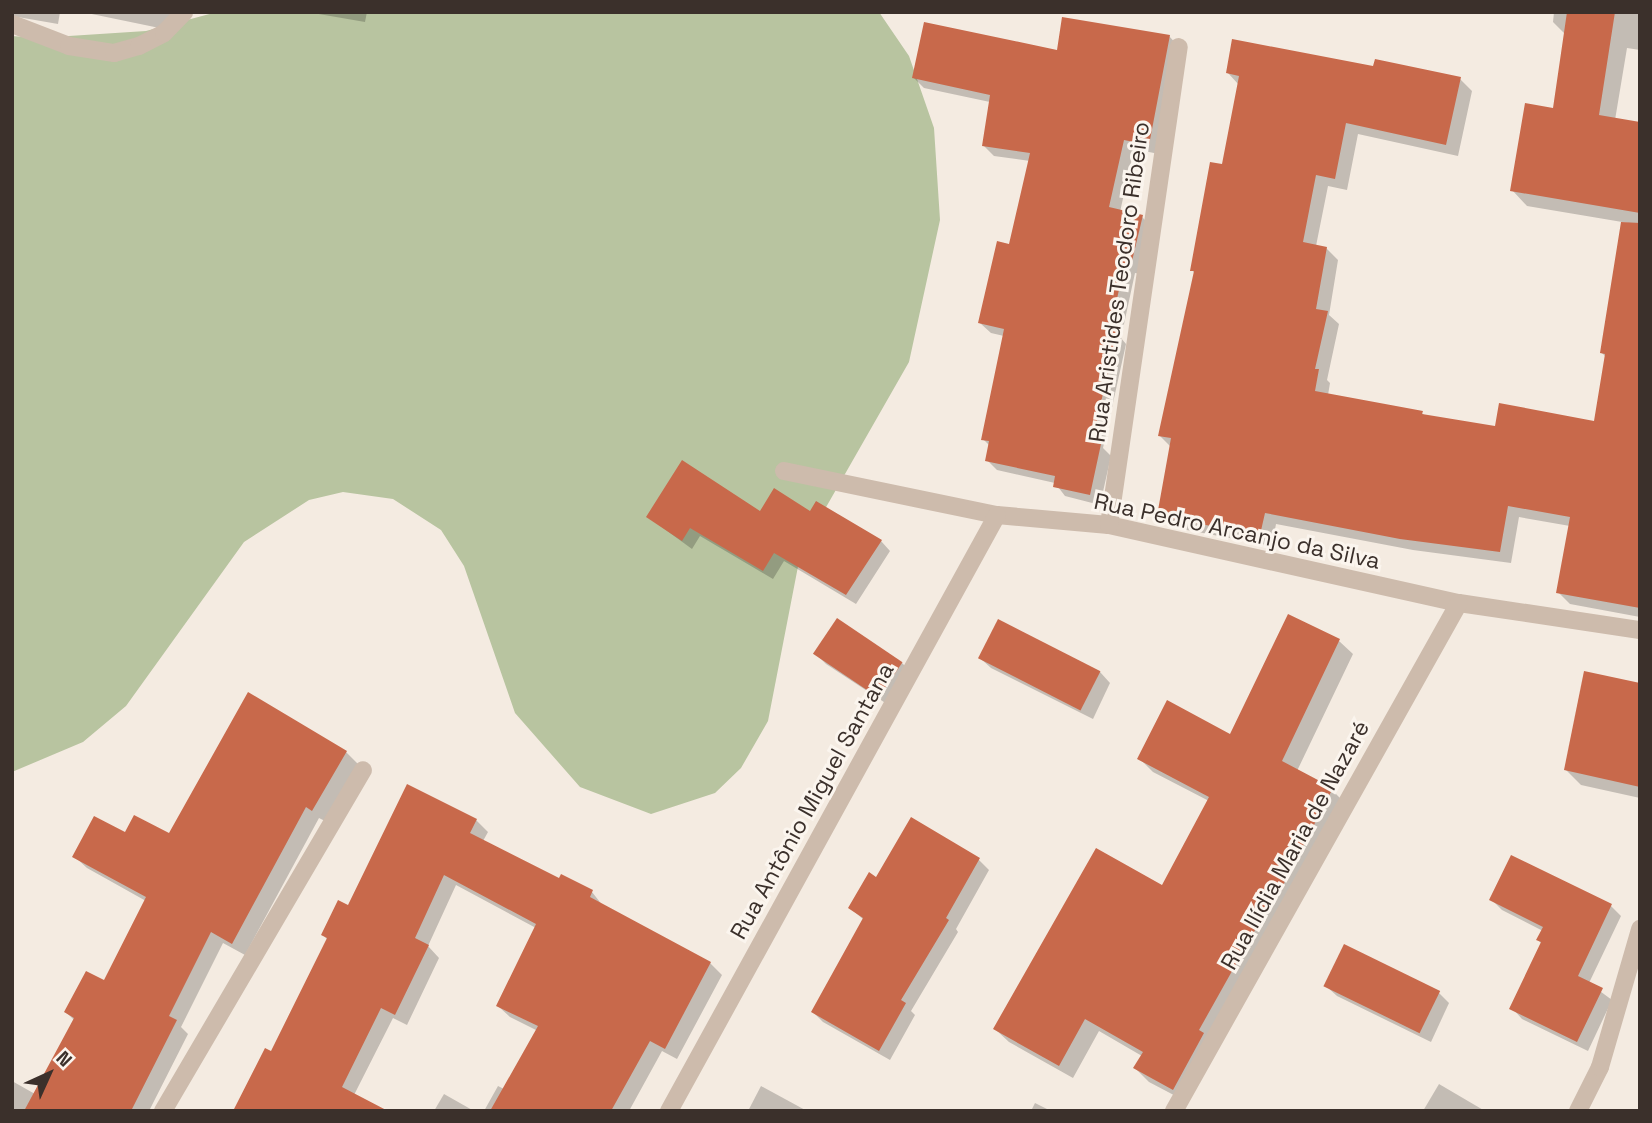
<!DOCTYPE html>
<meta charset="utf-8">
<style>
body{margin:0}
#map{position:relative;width:1652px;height:1123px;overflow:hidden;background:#f4ebe1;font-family:"Space Grotesk",sans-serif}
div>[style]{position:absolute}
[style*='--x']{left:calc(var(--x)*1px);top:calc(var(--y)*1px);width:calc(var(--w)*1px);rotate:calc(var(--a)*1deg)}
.green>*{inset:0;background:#b8c4a0}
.shadow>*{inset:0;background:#0003}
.building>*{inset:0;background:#c8694b;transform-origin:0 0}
.minor>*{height:18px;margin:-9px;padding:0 9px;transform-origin:9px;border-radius:9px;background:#cdbbac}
span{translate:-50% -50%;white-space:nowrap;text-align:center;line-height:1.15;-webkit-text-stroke:6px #fbf5ee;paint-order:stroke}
.street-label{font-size:23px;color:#3b302b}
.frame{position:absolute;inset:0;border:14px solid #3b302b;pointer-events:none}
.north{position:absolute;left:14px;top:1039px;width:70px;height:70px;-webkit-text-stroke:5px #fbf5ee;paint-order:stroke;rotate:45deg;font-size:19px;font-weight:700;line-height:28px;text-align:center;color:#3b302b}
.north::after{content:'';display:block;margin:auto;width:24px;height:32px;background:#3b302b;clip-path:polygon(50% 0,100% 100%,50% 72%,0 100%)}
</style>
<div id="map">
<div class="green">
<div style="clip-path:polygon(217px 12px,879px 12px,909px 56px,934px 128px,940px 220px,909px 362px,801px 551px,768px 721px,741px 768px,715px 793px,651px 814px,580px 787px,515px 713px,464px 566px,441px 530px,393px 499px,343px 492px,309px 500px,244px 542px,126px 706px,83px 742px,12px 772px,12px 36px,38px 38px,146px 31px)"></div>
</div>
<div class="shadow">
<div style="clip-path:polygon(12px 12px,60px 12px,58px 24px,12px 16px)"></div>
<div style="clip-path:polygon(82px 12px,190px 12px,174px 31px)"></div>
<div style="clip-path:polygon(307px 12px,367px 12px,365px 22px)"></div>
<div style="clip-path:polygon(1554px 12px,1640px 12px,1640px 50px,1627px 48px,1615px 120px,1640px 124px,1640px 225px,1527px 206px,1512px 190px,1555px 110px,1566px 35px,1553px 22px)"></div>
<div style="clip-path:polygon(1169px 36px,1179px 47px,1159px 154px,1134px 149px,1120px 212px,1142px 217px,1152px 227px,1141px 274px,1135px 273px,1121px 338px,1126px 344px,1103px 448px,1111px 456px,1100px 505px,1065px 496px,1055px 483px,997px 470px,987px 460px,990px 446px,983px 439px,1004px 336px,991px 333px,980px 323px,1010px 246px,1030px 161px,994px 156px,984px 146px,990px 102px,924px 88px,914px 78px,1058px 52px)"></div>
<div style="clip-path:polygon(1375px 68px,1460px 79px,1472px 91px,1458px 156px,1358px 134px,1347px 190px,1328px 186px,1316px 246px,1326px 248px,1338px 260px,1329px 315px,1339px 324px,1327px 380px,1330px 383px,1328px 395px,1422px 413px,1426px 417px,1497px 428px,1595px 423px,1606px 357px,1602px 353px,1640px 278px,1640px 617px,1570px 604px,1558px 592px,1570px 526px,1519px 517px,1511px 563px,1413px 550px,1276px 524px,1272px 546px,1171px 527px,1159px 515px,1171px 447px,1160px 436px,1195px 274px,1192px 270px,1224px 167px,1239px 85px,1228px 73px)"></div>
<div style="clip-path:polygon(761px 513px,811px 513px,881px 541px,890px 551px,856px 604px,784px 561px,773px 579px,700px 536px,692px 549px,648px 517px)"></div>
<div style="clip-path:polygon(1339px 641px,1353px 654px,1297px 771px,1332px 790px,1345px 803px,1187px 1102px,1149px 1082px,1135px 1068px,1142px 1056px,1099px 1031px,1073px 1078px,1009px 1042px,995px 1029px,1163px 887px,1209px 801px,1153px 772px,1139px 758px,1231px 736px)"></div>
<div style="clip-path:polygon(816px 654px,902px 663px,912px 673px,890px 706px,826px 664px)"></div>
<div style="clip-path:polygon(980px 658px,1100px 672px,1110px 683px,1093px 719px,991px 668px)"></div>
<div style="clip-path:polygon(1640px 684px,1640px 798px,1581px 785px,1566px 770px)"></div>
<div style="clip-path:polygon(346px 752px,358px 764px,325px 821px,319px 818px,245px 955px,223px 943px,181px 1027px,188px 1034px,149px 1111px,12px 1111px,12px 1081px,35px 1094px,74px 1020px,66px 1012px,105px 983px,146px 901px,87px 868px,74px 856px,126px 834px,170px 836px)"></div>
<div style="clip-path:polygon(408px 786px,476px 820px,488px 832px,483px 841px,559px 880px,561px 876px,592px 892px,603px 906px,710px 963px,722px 975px,677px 1059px,662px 1051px,629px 1111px,484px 1111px,498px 1086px,504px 1089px,538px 1031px,510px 1017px,498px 1006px,536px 928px,456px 885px,428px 946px,439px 958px,407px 1025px,393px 1018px,354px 1095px,272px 1053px,328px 940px,323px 935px,349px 908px)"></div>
<div style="clip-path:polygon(912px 820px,979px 860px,989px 870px,956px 929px,958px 932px,911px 1011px,915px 1015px,890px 1060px,823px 1022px,813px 1012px,864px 920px,850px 908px,877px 879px)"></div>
<div style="clip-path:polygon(1492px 900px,1611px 906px,1621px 916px,1589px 983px,1612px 1000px,1588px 1051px,1522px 1019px,1512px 1008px,1542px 944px,1538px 940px,1543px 931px,1502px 910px)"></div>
<div style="clip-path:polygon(1345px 947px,1439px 993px,1449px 1003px,1431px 1042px,1337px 996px,1326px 986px)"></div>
<div style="clip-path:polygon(1439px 1084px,1485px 1111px,1423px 1111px)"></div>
<div style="clip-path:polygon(761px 1086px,807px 1111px,748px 1111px)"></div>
<div style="clip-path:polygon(444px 1094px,474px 1111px,434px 1111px)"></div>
<div style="clip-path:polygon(1035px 1103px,1051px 1111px,1031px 1111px)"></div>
</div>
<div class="building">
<div style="clip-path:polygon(1567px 12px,1615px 12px,1599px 115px,1640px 122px,1640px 213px,1510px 191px,1525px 103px,1553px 108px)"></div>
<div style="clip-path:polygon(1062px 17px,1170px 35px,1149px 145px,1124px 140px,1109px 207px,1143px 215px,1132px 261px,1130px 265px,1125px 263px,1110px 330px,1117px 332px,1092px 442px,1101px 444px,1090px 495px,1053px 487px,1055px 476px,985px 461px,989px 441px,981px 440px,1004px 329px,978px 323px,997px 241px,1009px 244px,1030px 153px,982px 146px,990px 95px,912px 78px,924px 22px,1057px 50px)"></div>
<div style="clip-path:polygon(1232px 39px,1373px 66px,1375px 59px,1461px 77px,1446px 145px,1346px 123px,1335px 179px,1316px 175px,1303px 242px,1327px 247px,1316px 309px,1328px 311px,1315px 369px,1319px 369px,1315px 391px,1423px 411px,1422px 414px,1495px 426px,1499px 403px,1594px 421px,1605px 354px,1600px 353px,1621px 222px,1640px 223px,1640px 608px,1556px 593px,1570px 517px,1508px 506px,1500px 552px,1400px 539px,1265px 513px,1260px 535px,1157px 516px,1171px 438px,1158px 436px,1194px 271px,1190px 271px,1210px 162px,1222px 164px,1239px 76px,1226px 73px)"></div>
<div style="clip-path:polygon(682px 460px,760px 511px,774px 488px,810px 511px,816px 501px,882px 540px,846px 595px,774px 553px,763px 571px,690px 528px,682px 541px,646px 517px)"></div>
<div style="clip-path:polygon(1288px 614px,1340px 639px,1282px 761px,1333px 788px,1280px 891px,1278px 889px,1199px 1030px,1204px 1033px,1173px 1090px,1133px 1068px,1143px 1052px,1085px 1019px,1059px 1066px,993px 1029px,1096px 848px,1162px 885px,1209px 797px,1137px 759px,1167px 700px,1230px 734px)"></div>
<div style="left:837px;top:618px;width:79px;height:43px;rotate:34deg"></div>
<div style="left:998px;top:619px;width:115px;height:44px;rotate:27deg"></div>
<div style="clip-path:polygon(1584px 671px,1640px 683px,1640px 787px,1564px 770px)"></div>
<div style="clip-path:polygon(248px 692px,347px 751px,312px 811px,306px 807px,232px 944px,211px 932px,169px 1016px,177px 1020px,131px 1111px,24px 1111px,74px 1018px,64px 1012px,86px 971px,104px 980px,146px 897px,72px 857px,94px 816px,125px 832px,134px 815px,169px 833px)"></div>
<div style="clip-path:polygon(407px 784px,477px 819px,470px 833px,559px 878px,561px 874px,593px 890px,590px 897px,711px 962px,665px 1049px,650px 1041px,611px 1111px,490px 1111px,538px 1026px,496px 1006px,536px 924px,444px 875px,415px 938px,429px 945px,395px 1015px,381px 1008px,342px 1087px,388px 1111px,233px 1111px,265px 1048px,271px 1051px,327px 938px,321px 935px,338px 900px,348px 905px)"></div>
<div style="clip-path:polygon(911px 817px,980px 858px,946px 918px,949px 920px,901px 1000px,906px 1003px,879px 1051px,811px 1012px,863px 918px,848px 908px,869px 872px,876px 877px)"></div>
<div style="clip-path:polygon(1511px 855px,1612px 904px,1578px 976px,1603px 988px,1577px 1042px,1509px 1009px,1541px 942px,1536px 940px,1543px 927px,1489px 900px)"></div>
<div style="left:1344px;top:944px;width:107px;height:47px;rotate:26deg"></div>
</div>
<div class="minor">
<div style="--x:12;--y:24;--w:61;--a:21.1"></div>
<div style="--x:69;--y:46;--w:46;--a:8.8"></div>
<div style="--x:114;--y:53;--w:26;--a:-16"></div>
<div style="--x:139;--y:46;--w:28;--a:-27"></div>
<div style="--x:164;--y:33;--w:29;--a:-46"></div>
<div style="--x:784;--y:471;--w:217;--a:11.7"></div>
<div style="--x:997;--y:515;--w:112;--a:5.1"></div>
<div style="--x:1109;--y:525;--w:359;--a:12.6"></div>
<div style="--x:1459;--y:603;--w:183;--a:8.5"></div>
<div style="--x:1109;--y:525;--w:483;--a:-81.7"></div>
<div style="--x:163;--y:1111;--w:395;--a:-59.6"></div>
<div style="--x:669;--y:1111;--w:680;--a:-61.17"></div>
<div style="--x:1174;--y:1111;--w:582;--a:-60.71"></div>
<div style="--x:1578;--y:1111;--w:49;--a:-63.4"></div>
<div style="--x:1600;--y:1067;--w:144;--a:-73.8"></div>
</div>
<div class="street-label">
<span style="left:1119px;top:282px;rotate:-82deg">Rua Aristides Teodoro Ribeiro</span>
<span style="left:1237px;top:531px;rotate:12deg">Rua Pedro Arcanjo da Silva</span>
<span style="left:812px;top:801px;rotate:-61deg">Rua Antônio Miguel Santana</span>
<span style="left:1295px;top:845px;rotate:-61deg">Rua Ilídia Maria de Nazaré</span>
</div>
<div class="frame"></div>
<div class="north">N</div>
</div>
